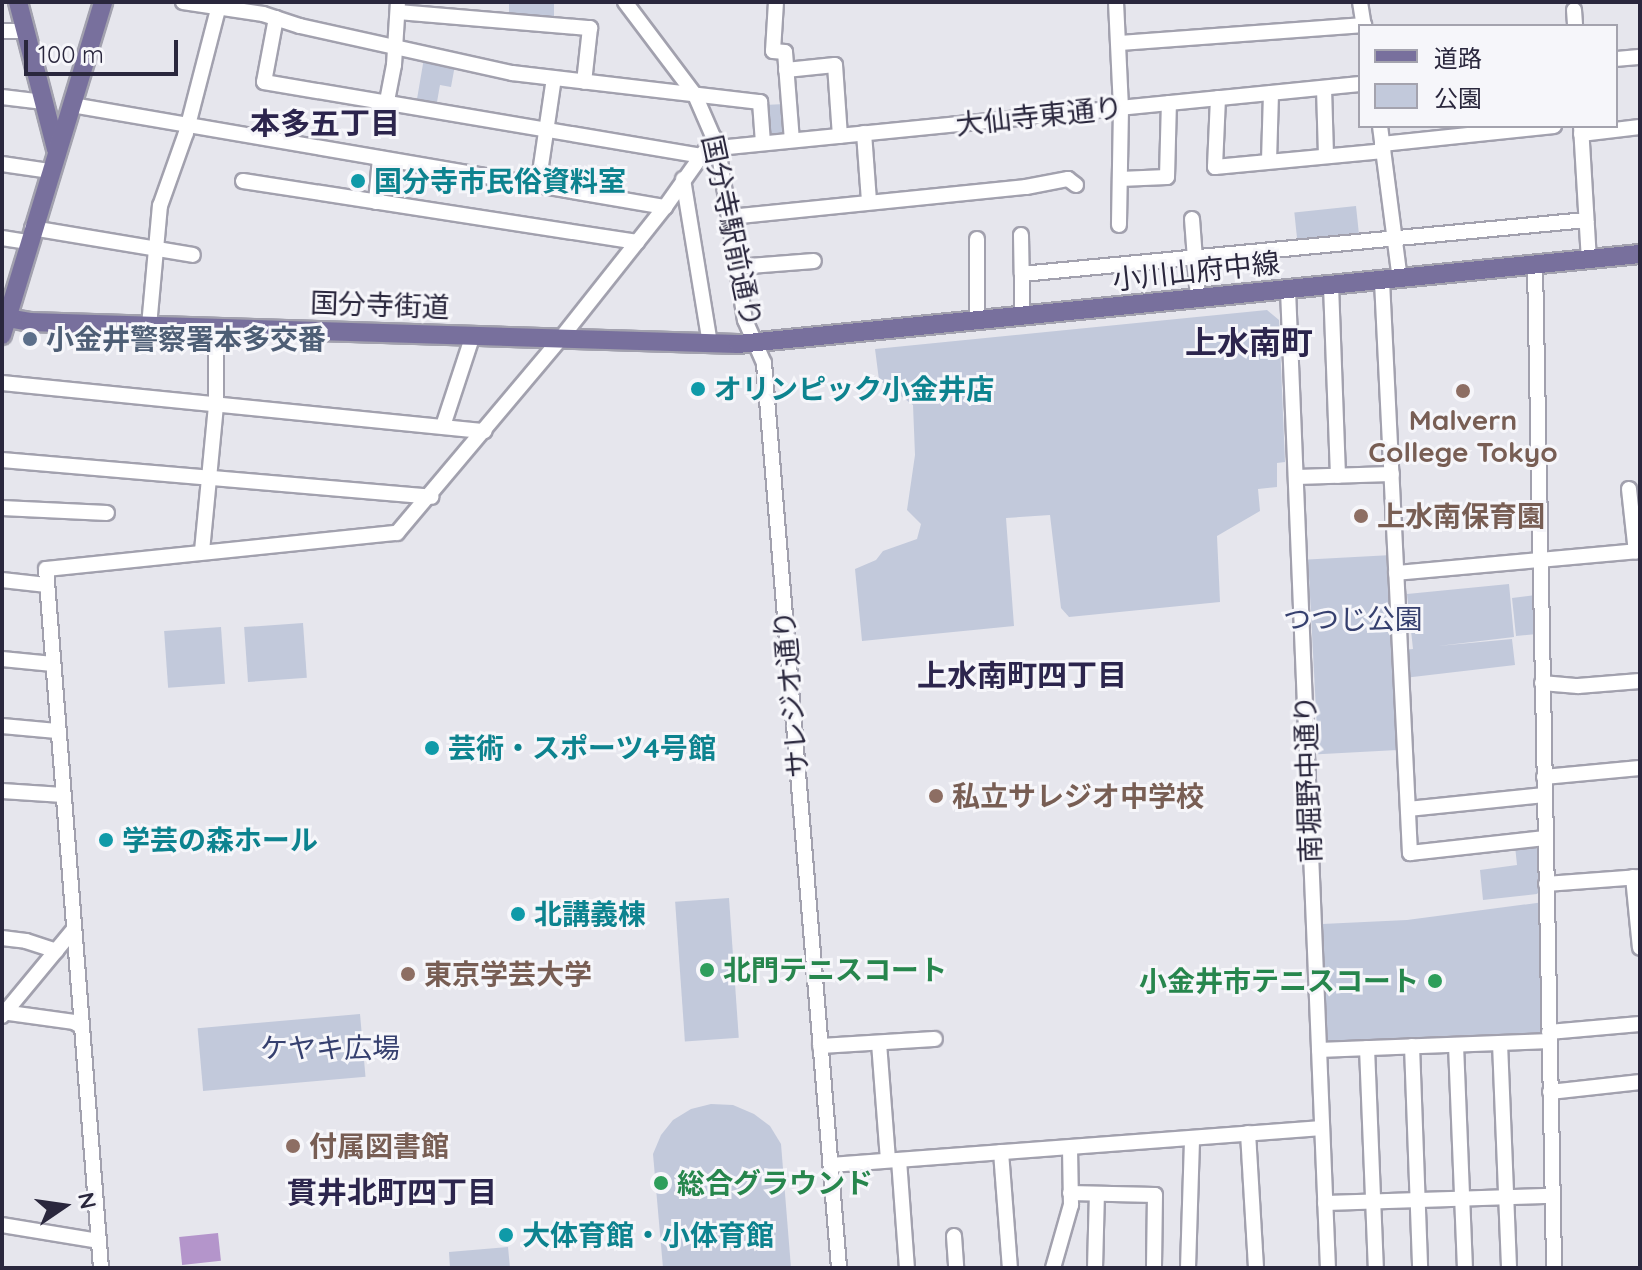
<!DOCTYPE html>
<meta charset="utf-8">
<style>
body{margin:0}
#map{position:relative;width:1642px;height:1270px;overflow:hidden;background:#e6e6ed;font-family:Quicksand,"Noto Sans JP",sans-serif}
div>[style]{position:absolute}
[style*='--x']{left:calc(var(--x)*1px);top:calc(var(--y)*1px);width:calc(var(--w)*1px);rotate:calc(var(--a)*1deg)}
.green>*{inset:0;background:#c2c9db;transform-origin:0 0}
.water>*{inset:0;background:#b495cb;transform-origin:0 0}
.roads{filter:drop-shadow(2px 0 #a2a1ae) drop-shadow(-2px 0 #a2a1ae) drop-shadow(0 2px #a2a1ae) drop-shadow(0 -2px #a2a1ae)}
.minor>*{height:14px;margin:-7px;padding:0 7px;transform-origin:7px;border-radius:7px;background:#fff}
.major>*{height:18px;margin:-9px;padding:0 9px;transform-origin:9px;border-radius:9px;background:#78709d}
.dots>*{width:22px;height:22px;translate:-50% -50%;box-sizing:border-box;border:4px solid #f6f6fa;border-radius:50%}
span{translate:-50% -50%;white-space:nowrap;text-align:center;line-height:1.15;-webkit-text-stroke:6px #f6f6fa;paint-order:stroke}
.street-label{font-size:28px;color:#2a273d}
.culture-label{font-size:28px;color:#0d838f;font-weight:700}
.left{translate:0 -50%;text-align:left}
.service-label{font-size:28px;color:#4e5e75;font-weight:700}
.education-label{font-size:28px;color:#785e54;font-weight:700}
.park-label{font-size:28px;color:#36406f}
.leisure-label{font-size:28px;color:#27864d;font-weight:700}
.right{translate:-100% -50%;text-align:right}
.neighbourhood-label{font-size:30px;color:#2c254d;font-weight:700}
.quarter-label{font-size:32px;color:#2c254d;font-weight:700}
.frame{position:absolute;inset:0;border:4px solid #2a273d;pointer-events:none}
.legend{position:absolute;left:1358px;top:24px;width:260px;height:104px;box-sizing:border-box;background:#f6f6fa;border:2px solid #a4a3ae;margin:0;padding:10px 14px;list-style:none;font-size:24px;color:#2a273d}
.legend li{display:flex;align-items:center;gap:16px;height:40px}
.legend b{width:40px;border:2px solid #a4a3ae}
.north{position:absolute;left:24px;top:1166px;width:80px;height:80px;-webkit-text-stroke:6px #f6f6fa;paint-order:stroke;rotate:77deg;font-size:22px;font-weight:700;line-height:32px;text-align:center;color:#2a273d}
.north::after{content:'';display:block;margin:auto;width:28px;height:36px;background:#2a273d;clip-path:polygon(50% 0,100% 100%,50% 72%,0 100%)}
.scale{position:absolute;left:24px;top:40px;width:154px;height:36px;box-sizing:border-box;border:4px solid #2a273d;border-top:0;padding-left:10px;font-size:24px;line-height:28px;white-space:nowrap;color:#2a273d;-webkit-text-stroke:6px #f6f6fa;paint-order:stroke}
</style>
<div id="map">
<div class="green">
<div style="left:509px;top:2px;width:45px;height:15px"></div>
<div style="clip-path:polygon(424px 58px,455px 65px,451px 87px,440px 85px,437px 102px,417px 99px)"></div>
<div style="clip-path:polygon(785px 104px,786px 131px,782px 135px,769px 137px,764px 105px)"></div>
<div style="left:1356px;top:206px;width:30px;height:62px;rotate:84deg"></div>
<div style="clip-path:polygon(1267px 310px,1279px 320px,1285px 462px,1277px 463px,1277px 487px,1258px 489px,1260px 511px,1217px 536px,1220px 602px,1069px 617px,1061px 608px,1050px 515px,1006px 518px,1014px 626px,862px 641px,855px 569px,876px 560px,883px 551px,917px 539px,921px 524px,907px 510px,915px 455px,913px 405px,879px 380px,875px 349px)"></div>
<div style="left:1392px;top:555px;width:195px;height:84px;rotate:87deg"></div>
<div style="clip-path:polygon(1509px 584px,1514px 637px,1438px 646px,1512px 639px,1515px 665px,1404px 678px,1403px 650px,1413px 649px,1407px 594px)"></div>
<div style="clip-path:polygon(1536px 595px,1537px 634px,1516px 636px,1512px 598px)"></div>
<div style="left:303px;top:623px;width:55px;height:59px;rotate:86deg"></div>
<div style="left:221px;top:627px;width:57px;height:57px;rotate:86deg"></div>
<div style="clip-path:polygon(1538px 844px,1541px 848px,1542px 888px,1537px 894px,1483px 900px,1480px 870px,1517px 865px,1515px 846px)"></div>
<div style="left:729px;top:898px;width:140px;height:54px;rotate:86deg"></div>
<div style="clip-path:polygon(1544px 902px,1547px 1037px,1328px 1045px,1322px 924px,1407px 920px)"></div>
<div style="left:360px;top:1014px;width:63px;height:163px;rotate:85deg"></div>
<div style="clip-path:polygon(711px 1104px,733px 1105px,754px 1114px,770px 1126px,781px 1144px,791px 1268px,663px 1268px,653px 1154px,661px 1135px,673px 1120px,691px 1109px)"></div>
<div style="clip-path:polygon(508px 1247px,510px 1268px,450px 1268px,449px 1252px)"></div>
</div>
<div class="water">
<div style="left:218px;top:1233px;width:28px;height:39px;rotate:84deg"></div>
</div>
<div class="roads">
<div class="minor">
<div style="--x:183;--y:2;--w:81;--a:8.5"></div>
<div style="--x:263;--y:14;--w:39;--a:18"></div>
<div style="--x:300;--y:26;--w:217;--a:12.5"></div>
<div style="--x:512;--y:73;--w:250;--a:6.7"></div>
<div style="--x:760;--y:102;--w:41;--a:85.8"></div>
<div style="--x:625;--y:2;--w:116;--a:53"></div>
<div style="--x:695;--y:95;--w:58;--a:66.5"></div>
<div style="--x:718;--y:148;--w:174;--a:81.1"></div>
<div style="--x:745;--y:320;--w:47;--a:66.2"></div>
<div style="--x:764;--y:363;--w:908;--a:85.26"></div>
<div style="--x:776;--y:2;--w:49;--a:93.5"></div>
<div style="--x:773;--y:51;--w:12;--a:5"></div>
<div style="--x:785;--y:52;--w:88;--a:85.5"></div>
<div style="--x:1116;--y:2;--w:106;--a:87.3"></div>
<div style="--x:1121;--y:108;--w:117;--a:91"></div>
<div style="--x:1360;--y:2;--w:24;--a:81"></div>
<div style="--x:1574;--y:10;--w:16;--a:86"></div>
<div style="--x:398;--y:12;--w:193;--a:4.8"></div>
<div style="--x:590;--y:28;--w:54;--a:96.3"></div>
<div style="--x:276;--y:18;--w:65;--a:100.6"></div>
<div style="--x:264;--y:82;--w:442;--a:9.6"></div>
<div style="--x:2;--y:31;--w:23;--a:0"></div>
<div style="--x:1120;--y:43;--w:245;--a:-4.2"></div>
<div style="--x:1616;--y:59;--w:24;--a:-5"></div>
<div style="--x:786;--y:70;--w:49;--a:-5.8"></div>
<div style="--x:835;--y:65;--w:71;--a:86"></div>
<div style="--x:1324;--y:88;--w:68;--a:88.3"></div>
<div style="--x:2;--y:97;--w:42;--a:6.8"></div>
<div style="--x:1218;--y:98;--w:69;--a:92.5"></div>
<div style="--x:1215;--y:167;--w:169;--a:-5.4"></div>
<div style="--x:387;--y:101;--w:37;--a:-79"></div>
<div style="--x:394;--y:65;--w:63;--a:-86.4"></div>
<div style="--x:72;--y:105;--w:602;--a:9.76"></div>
<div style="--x:1380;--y:126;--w:155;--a:82.6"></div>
<div style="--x:1581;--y:126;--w:134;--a:86.6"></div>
<div style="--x:864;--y:133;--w:68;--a:85.8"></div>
<div style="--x:1581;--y:134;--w:59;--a:-6.8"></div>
<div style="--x:1382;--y:144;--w:173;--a:-6"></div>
<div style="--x:718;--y:148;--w:645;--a:-5.69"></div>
<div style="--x:1269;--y:161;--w:68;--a:-88.3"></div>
<div style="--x:2;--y:164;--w:49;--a:8.3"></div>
<div style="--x:683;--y:179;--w:166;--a:80.7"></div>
<div style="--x:1120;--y:179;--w:47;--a:-2.4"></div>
<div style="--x:1167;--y:177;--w:74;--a:-88.5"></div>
<div style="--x:243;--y:181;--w:399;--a:8.8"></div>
<div style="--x:538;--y:186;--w:109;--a:-81.6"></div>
<div style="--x:376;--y:202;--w:44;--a:-84.8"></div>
<div style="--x:730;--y:217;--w:298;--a:-5.8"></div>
<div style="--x:1026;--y:187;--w:43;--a:-10.8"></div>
<div style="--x:1068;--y:179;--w:10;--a:37"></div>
<div style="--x:1192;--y:219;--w:80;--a:85.7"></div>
<div style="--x:32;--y:228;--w:163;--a:9.5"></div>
<div style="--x:1021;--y:235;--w:39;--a:89"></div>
<div style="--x:2;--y:238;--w:25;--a:9"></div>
<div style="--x:977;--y:239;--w:82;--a:90"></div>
<div style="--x:1535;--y:265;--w:1003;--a:88.91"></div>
<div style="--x:737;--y:267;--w:77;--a:-4.5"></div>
<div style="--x:1382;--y:281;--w:573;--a:87.2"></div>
<div style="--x:1410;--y:853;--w:136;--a:-6.3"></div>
<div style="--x:1331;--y:285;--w:191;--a:87.9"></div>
<div style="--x:1288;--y:290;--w:979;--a:87.66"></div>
<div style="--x:1022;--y:317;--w:43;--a:-90"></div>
<div style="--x:1022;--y:274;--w:567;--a:-5.47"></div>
<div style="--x:149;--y:326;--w:121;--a:-84.8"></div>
<div style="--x:160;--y:206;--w:77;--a:-70.4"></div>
<div style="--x:186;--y:133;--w:135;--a:-75.5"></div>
<div style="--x:2;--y:383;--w:485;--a:5.7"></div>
<div style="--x:443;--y:426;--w:96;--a:-71.8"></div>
<div style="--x:2;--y:460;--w:431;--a:4.9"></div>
<div style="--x:1296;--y:477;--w:96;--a:-1.8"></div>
<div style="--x:1629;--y:489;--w:63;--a:83.7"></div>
<div style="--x:2;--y:508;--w:105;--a:2.7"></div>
<div style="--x:202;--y:551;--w:146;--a:-84.5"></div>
<div style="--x:216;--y:406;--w:78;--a:-90"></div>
<div style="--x:1396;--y:573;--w:245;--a:-5.2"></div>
<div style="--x:2;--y:580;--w:45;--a:6.3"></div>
<div style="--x:2;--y:659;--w:51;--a:5.6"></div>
<div style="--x:1542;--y:683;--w:36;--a:5"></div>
<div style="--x:1578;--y:686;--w:62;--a:-4.6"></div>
<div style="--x:2;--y:726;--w:55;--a:5.2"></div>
<div style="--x:1544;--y:777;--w:96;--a:-5.4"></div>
<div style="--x:2;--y:791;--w:61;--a:3.8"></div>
<div style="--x:1408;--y:809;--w:137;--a:-5.9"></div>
<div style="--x:1633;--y:877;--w:71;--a:84.4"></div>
<div style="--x:1546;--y:884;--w:94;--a:-4.3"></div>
<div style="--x:2;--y:938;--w:24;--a:7"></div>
<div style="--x:26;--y:941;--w:32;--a:18"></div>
<div style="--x:2;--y:1012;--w:73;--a:7.9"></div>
<div style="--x:74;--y:1022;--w:9;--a:32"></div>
<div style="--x:2;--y:1016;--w:113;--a:-50.4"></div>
<div style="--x:1549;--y:1032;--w:91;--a:-5"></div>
<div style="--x:879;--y:1043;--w:117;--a:85.6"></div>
<div style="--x:1500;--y:1043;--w:225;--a:87.7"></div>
<div style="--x:1456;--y:1045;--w:223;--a:87.7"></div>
<div style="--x:820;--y:1046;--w:115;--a:-3.5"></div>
<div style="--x:1412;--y:1046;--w:222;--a:87.9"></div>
<div style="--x:1367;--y:1048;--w:220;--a:87.7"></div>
<div style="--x:1319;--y:1050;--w:231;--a:-2.2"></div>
<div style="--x:1550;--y:1092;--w:91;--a:-6.3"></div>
<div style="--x:1248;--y:1133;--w:135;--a:86.6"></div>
<div style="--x:1001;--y:1152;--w:116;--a:85.6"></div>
<div style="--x:899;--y:1160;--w:108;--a:85.8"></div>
<div style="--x:831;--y:1165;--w:492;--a:-4.3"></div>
<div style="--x:1070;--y:1193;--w:85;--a:1.3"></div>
<div style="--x:1155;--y:1195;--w:73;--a:90.8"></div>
<div style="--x:1325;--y:1203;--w:228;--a:-1.8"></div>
<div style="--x:2;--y:1225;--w:98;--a:9.4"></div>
<div style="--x:954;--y:1236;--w:32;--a:86"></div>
<div style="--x:101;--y:1268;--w:701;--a:-94.5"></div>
<div style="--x:46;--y:569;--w:353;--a:-5.9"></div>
<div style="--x:397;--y:533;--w:255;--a:-49.9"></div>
<div style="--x:561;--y:338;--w:167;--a:-51.6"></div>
<div style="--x:665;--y:207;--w:85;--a:-54.6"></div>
<div style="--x:1053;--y:1268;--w:66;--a:-74.1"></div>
<div style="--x:1071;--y:1205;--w:57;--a:-91"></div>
<div style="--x:1095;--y:1268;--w:74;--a:-88.5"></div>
<div style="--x:1188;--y:1268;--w:130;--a:-88.2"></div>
</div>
<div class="major">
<div style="--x:18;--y:2;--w:152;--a:75.5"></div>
<div style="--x:2;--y:317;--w:28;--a:10"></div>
<div style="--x:30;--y:322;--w:708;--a:1.78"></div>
<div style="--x:738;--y:344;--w:906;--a:-5.7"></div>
<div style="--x:2;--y:335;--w:348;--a:-73.1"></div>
</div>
</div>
<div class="dots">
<div style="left:358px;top:181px;background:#0f9aa8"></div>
<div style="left:30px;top:339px;background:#5c6f8a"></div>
<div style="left:698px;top:389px;background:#0f9aa8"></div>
<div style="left:1463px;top:391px;background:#8d6e63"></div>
<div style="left:1361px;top:516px;background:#8d6e63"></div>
<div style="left:432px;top:748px;background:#0f9aa8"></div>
<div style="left:936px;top:796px;background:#8d6e63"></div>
<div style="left:106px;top:840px;background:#0f9aa8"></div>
<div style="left:518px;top:914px;background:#0f9aa8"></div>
<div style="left:707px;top:970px;background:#2e9e5b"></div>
<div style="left:408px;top:974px;background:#8d6e63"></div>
<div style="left:1435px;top:981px;background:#2e9e5b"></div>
<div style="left:293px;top:1146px;background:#8d6e63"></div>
<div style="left:661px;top:1183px;background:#2e9e5b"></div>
<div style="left:506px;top:1235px;background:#0f9aa8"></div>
</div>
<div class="street-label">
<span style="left:1039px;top:116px;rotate:-6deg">大仙寺東通り</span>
<span style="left:732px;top:231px;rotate:78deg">国分寺駅前通り</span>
<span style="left:1196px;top:271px;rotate:-6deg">小川山府中線</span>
<span style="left:380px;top:305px;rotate:2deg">国分寺街道</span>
<span style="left:791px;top:694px;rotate:-95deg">サレジオ通り</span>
<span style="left:1308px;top:779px;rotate:-92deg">南堀野中通り</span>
</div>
<div class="culture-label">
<span class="left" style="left:374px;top:181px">国分寺市民俗資料室</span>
<span class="left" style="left:714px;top:389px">オリンピック小金井店</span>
<span class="left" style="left:448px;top:748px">芸術・スポーツ4号館</span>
<span class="left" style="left:122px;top:840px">学芸の森ホール</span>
<span class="left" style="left:534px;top:914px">北講義棟</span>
<span class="left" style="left:522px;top:1235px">大体育館・小体育館</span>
</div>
<div class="service-label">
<span class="left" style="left:46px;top:339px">小金井警察署本多交番</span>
</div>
<div class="education-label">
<span style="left:1463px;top:436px">Malvern<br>College Tokyo</span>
<span class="left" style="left:1377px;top:516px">上水南保育園</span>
<span class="left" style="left:952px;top:796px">私立サレジオ中学校</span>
<span class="left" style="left:424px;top:974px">東京学芸大学</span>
<span class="left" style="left:309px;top:1146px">付属図書館</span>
</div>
<div class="park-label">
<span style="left:1353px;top:619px">つつじ公園</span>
<span style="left:330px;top:1048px">ケヤキ広場</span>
</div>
<div class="leisure-label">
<span class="left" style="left:723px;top:970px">北門テニスコート</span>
<span class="right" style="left:1419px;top:981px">小金井市テニスコート</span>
<span class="left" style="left:677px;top:1183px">総合グラウンド</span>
</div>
<div class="neighbourhood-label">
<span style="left:325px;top:123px">本多五丁目</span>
<span style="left:1022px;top:675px">上水南町四丁目</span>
<span style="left:392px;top:1192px">貫井北町四丁目</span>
</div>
<div class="quarter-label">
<span style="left:1249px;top:342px">上水南町</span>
</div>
<div class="frame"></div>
<ul class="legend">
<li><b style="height:10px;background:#78709d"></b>道路</li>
<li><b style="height:22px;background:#c2c9db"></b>公園</li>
</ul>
<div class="north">N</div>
<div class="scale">100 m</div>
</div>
